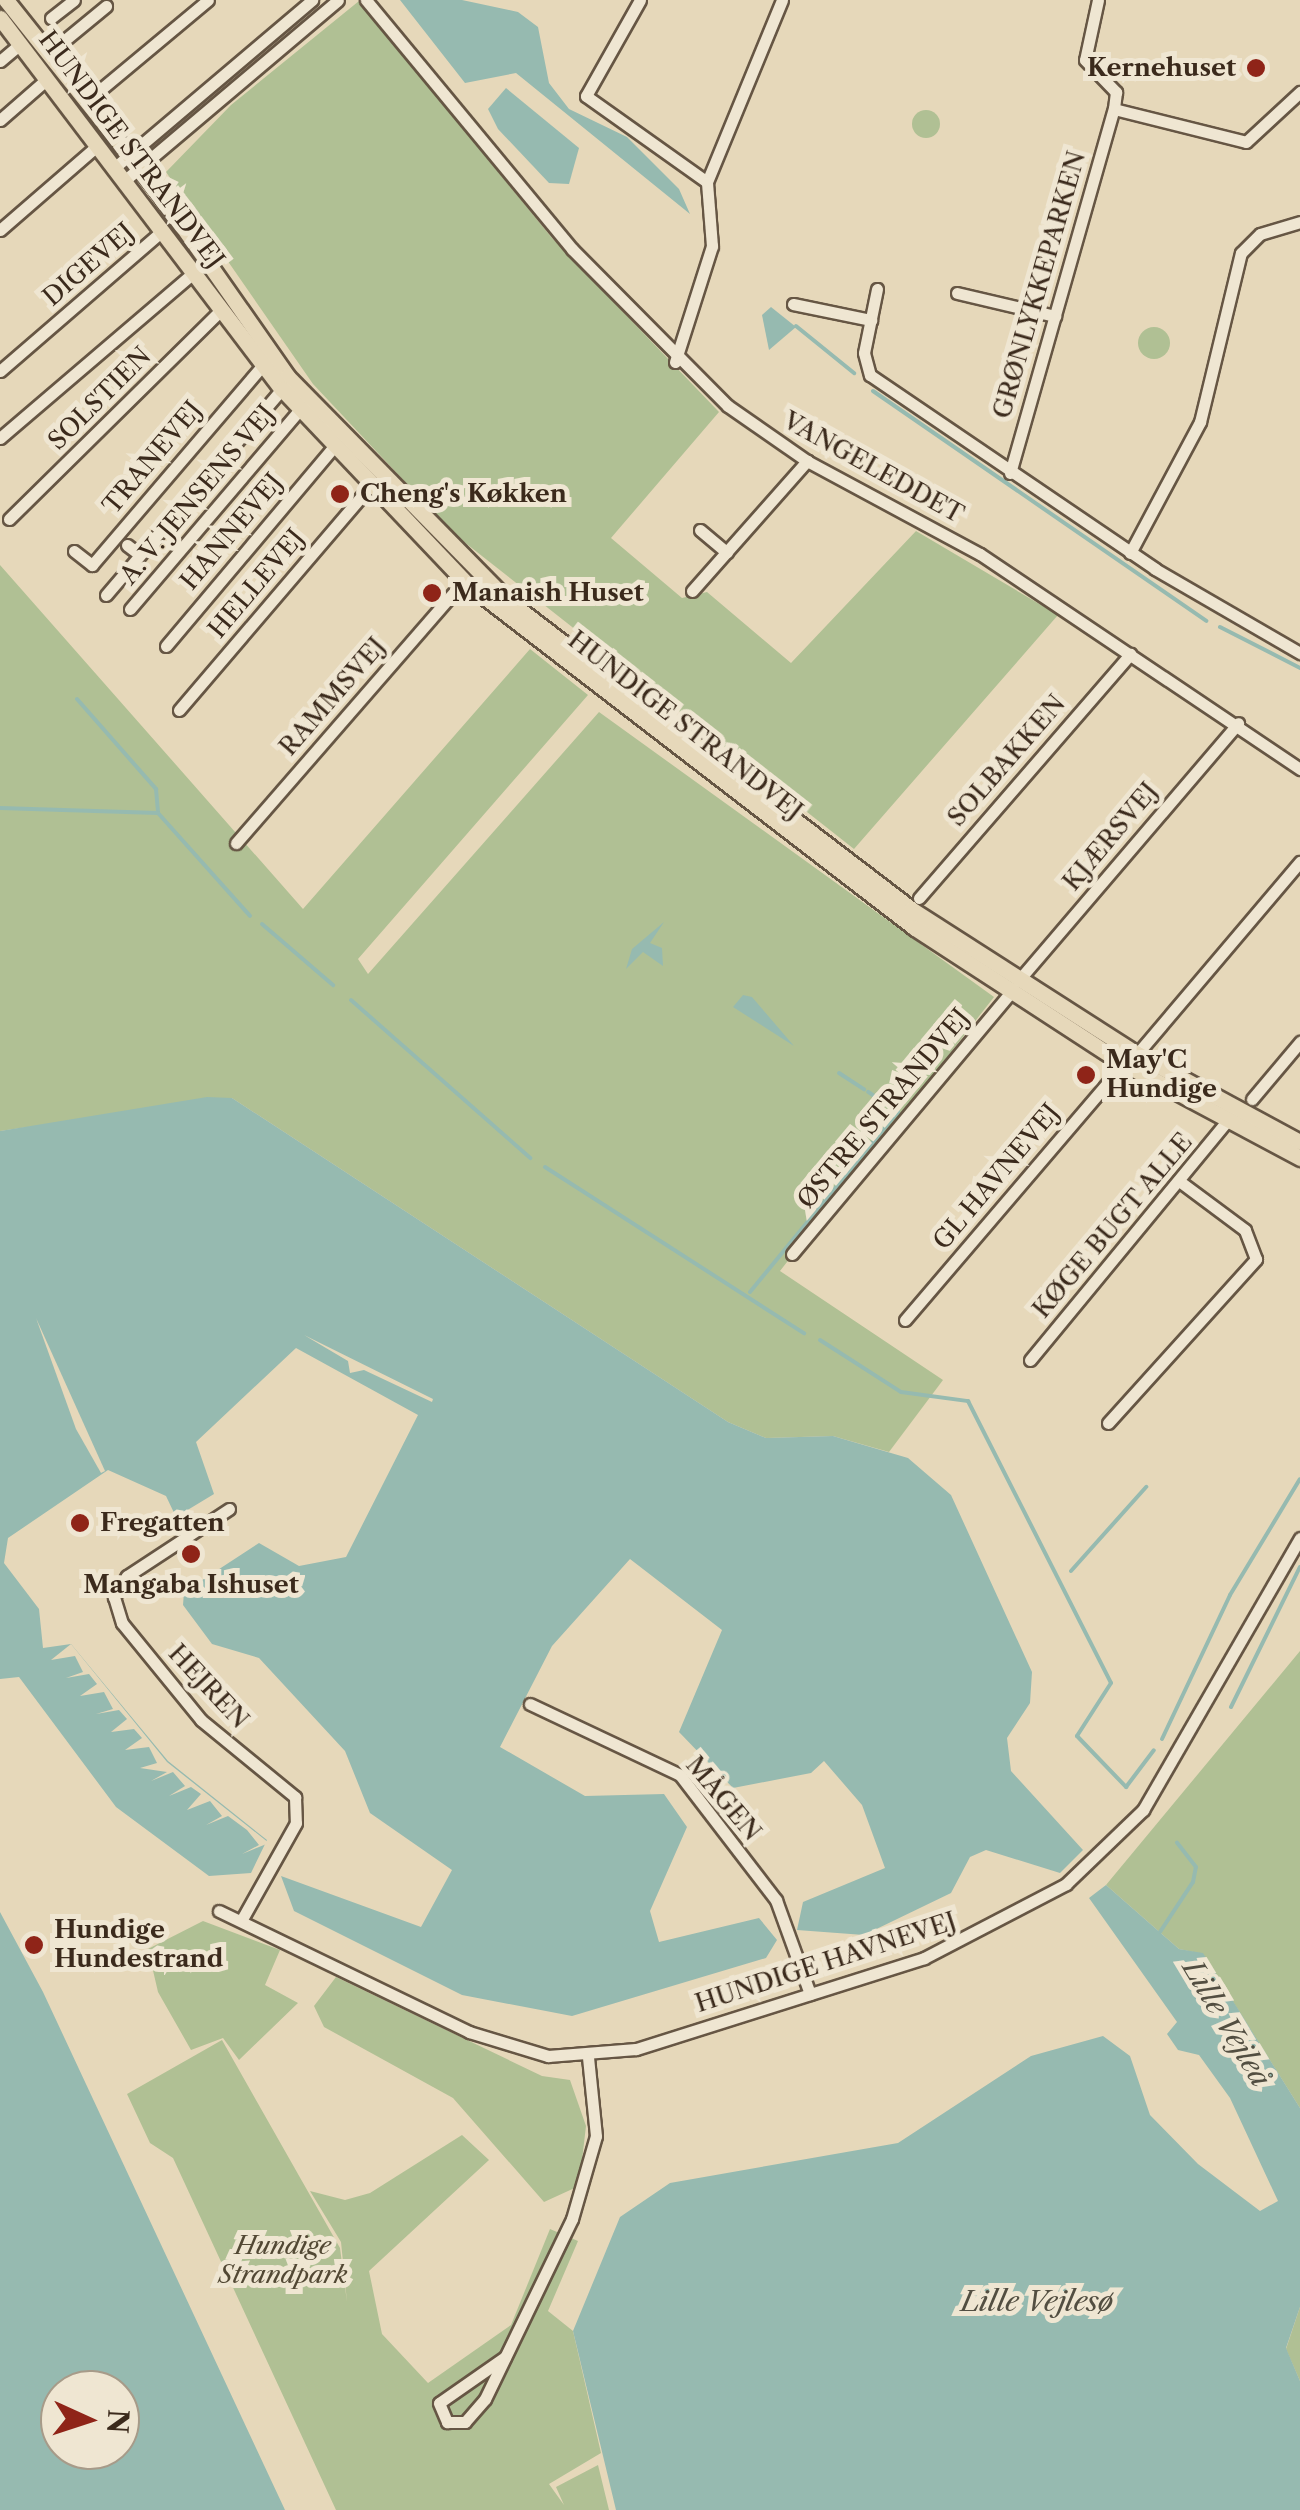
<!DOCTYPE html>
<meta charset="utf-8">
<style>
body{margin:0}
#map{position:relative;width:1300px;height:2510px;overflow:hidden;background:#e6d8ba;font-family:"Libre Caslon Text",serif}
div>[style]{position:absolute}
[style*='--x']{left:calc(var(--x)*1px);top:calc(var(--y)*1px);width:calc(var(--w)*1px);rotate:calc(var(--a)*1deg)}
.green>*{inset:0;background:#b0c094}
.round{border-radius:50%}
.water>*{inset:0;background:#96bab0}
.pier>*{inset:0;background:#e6d8ba}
.stream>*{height:4px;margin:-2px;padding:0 2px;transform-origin:2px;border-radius:2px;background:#96bab0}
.roads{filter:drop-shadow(2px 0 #665644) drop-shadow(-2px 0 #665644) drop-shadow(0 2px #665644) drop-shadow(0 -2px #665644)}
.minor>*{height:11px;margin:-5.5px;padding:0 5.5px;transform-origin:5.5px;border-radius:5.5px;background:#efe6d2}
.major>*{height:15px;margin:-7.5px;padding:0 7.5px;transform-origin:7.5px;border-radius:7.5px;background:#e6d8ba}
.dots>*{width:28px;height:28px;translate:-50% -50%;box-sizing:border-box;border:5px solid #efe6d2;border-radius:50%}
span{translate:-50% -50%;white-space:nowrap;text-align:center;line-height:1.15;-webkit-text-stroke:10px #efe6d2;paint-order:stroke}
.poi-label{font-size:25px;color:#3b2a1c;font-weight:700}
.right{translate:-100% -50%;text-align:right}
.left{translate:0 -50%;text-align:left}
.street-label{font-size:25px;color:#3b2a1c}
.park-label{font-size:25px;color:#524834;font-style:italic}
.water-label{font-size:28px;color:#524e41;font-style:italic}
.north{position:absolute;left:40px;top:2370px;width:100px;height:100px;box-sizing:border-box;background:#efe6d2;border:2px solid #a79b89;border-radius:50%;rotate:93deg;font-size:28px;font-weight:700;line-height:40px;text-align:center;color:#3b2a1c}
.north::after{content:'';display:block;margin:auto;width:35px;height:45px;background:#8f2418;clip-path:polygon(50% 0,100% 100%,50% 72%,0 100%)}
</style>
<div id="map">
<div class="green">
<div style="clip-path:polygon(359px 1px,552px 238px,719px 412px,611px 538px,682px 598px,707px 592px,791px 663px,916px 531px,1058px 615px,854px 849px,454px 534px,313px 384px,166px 172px,231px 105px)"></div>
<div class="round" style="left:912px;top:110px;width:28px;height:28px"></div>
<div class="round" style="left:1138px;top:327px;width:32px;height:32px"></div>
<div style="clip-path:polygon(0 565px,303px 909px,530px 649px,588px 695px,358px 959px,368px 974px,599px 712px,994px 997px,780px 1271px,943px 1380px,889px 1452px,833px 1436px,766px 1438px,728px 1422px,232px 1098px,0 1131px)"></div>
<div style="clip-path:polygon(1300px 1651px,1300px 2108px,1203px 1954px,1179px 1949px,1106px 1885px)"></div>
<div style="clip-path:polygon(203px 1921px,280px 1950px,265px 1985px,298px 2003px,239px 2060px,223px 2038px,191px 2050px,158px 1992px,148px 1949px)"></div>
<div style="clip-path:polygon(336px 1977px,542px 2076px,570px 2080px,586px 2126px,579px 2186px,544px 2202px,453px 2098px,324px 2027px,314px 2006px)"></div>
<div style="clip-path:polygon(222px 2040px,340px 2248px,347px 2302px,341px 2242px,310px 2191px,345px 2200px,370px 2193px,462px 2135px,489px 2160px,369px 2271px,382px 2334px,428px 2383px,511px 2325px,550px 2229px,578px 2241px,548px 2311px,573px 2331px,601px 2453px,549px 2484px,564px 2505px,556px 2487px,598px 2465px,609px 2510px,336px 2510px,173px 2158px,150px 2143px,127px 2094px)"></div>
<div style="clip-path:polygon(1300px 2307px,1300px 2381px,1286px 2349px)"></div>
</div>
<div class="water">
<div style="clip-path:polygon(400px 0,462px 0,518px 12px,538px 27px,549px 83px,569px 109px,627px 137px,679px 189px,690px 214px,516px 73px,465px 83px)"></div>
<div style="clip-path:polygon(506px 88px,579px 148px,569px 184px,549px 183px,498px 129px,488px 109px)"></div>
<div style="clip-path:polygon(771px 307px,796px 327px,769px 350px,762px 315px)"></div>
<div style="clip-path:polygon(664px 922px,650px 943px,662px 948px,663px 966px,643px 952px,626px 969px,632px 949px)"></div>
<div style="clip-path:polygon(743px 995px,752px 997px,794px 1046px,733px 1007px)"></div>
<div style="clip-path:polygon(207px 1097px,232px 1098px,728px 1422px,766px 1438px,833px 1436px,908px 1458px,951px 1495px,1032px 1672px,1030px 1703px,1007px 1738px,1011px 1771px,1083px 1850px,1060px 1873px,986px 1850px,970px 1857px,951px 1893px,864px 1935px,797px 1930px,803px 1902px,885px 1868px,862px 1805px,824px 1761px,811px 1773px,733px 1788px,679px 1732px,722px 1630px,630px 1559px,552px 1646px,500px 1747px,585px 1796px,664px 1794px,687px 1827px,650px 1911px,659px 1942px,759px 1918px,777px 1940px,766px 1958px,572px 2016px,462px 1995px,294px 1911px,281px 1876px,421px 1927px,452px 1870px,370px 1813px,345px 1751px,259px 1658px,212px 1644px,183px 1605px,184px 1592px,259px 1543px,299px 1566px,346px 1557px,418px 1415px,296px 1348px,196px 1442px,214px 1494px,176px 1517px,166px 1496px,108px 1470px,8px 1538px,4px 1563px,39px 1609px,43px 1648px,71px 1644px,168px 1761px,267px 1840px,251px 1873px,209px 1876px,116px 1807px,19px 1677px,0 1679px,0 1131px)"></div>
<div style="clip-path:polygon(1106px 1885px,1179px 1949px,1203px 1953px,1300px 2108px,1300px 2307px,1286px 2348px,1300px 2381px,1300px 2510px,616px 2510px,573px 2331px,620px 2217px,670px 2183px,898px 2143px,1031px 2056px,1103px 2036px,1130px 2056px,1150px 2115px,1198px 2164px,1260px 2211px,1278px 2201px,1230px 2098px,1199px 2055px,1178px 2050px,1167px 2034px,1177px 2022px,1089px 1898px)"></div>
<div style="clip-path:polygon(evenodd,0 1912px,43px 1992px,285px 2510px,0 2510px,0 1912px,60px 2390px,120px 2390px,120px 2450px,60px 2450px,60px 2390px)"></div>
</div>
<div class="pier">
<div style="clip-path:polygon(36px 1318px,105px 1471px,101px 1473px,76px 1429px)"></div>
<div style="clip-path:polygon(304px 1335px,433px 1399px,432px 1402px,364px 1370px,350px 1373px,348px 1361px)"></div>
<div style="clip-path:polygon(71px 1644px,167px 1762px,269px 1843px,242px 1854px,259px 1845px,247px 1830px,228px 1816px,206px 1825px,222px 1816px,210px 1801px,187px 1810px,201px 1794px,191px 1787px,169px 1796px,185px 1786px,173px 1772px,151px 1781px,167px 1772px,140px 1768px,157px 1763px,149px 1747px,125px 1750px,142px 1738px,134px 1729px,111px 1732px,127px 1719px,119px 1710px,96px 1714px,113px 1709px,104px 1692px,80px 1696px,97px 1684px,89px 1674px,66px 1678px,83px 1672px,75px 1656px,51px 1660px)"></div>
</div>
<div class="stream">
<div style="--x:796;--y:326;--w:75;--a:39"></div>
<div style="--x:873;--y:391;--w:405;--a:34.6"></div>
<div style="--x:1220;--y:627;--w:90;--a:27.1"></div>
<div style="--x:77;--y:699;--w:120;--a:48.7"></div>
<div style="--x:156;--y:789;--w:24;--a:85"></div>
<div style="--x:0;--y:808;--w:158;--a:1.8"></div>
<div style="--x:158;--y:813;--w:138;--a:48.2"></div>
<div style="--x:262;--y:924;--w:94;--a:40.7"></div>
<div style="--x:351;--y:1000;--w:239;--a:41.4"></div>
<div style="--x:839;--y:1073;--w:30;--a:33"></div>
<div style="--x:545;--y:1167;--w:308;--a:32.7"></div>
<div style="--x:750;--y:1292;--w:233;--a:-50.6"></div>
<div style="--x:898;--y:1112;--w:36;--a:-146"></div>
<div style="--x:820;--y:1340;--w:96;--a:32.7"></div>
<div style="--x:901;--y:1392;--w:68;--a:7.7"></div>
<div style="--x:968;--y:1401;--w:316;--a:63.1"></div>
<div style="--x:1111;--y:1683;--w:63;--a:122.7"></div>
<div style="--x:1077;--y:1736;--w:71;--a:46.1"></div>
<div style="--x:1126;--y:1787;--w:46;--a:-52.9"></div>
<div style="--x:1071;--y:1571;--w:113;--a:-48.2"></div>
<div style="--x:1231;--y:1707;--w:156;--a:-63.8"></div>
<div style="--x:1162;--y:1739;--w:159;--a:-64.7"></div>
<div style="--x:1230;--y:1595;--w:135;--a:-58.9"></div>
<div style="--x:1160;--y:1932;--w:60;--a:-56.6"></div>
<div style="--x:1193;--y:1882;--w:15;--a:-79"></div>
<div style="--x:1196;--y:1867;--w:31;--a:-128"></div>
</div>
<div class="roads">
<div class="minor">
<div style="--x:366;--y:0;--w:323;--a:50.4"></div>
<div style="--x:572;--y:249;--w:221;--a:45.2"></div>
<div style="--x:728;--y:406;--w:96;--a:34.8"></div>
<div style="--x:807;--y:461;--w:196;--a:28.3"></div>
<div style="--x:980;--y:554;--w:386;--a:33.9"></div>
<div style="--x:640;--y:0;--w:110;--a:119.4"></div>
<div style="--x:586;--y:96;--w:148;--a:35.4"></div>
<div style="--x:1098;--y:0;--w:61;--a:102.2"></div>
<div style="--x:1085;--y:60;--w:45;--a:45.9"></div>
<div style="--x:1116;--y:92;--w:17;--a:97"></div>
<div style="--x:51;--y:18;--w:29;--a:-38"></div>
<div style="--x:49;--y:53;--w:74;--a:-39.5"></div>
<div style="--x:0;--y:61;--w:26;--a:-40"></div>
<div style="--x:88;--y:100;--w:156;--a:-39.8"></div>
<div style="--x:0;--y:120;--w:62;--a:-41.1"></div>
<div style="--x:114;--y:168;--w:260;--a:-40.3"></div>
<div style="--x:124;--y:181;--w:280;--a:-40.2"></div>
<div style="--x:707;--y:182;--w:197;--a:-67.6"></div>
<div style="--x:0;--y:230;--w:128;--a:-40.9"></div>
<div style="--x:877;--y:289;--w:65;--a:101.5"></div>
<div style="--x:864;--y:353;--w:23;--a:75"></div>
<div style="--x:870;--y:375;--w:345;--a:34.2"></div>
<div style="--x:1155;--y:569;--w:168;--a:30.1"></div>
<div style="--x:957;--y:293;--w:101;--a:13.2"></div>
<div style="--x:793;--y:304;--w:80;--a:11.6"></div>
<div style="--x:675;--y:362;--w:122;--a:-72.3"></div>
<div style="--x:712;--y:246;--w:64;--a:-94.5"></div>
<div style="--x:0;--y:371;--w:214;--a:-40.8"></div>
<div style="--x:1013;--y:373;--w:129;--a:-76.5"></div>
<div style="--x:0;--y:438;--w:254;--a:-40.5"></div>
<div style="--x:1010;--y:473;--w:379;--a:-74.1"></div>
<div style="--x:1114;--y:109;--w:136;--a:14"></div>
<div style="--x:1246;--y:142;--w:74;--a:-42.8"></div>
<div style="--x:9;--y:519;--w:298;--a:-44.6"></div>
<div style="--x:700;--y:530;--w:35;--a:40"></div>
<div style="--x:127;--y:545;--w:15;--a:37"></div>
<div style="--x:74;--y:551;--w:23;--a:38"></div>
<div style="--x:92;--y:565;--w:263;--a:-49.5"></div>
<div style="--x:1130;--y:553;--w:149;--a:-61.9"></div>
<div style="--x:1200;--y:422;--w:174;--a:-76.4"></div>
<div style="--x:1241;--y:253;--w:27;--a:-45"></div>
<div style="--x:1260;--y:234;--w:42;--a:-16.7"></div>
<div style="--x:692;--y:591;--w:174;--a:-48.5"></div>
<div style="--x:106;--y:595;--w:271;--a:-49.5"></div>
<div style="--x:130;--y:609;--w:262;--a:-49.6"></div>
<div style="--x:166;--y:646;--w:259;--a:-49.9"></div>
<div style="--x:179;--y:710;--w:294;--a:-49.5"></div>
<div style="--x:236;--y:843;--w:347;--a:-49"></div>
<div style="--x:919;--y:898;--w:323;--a:-49.1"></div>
<div style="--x:1018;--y:981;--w:339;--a:-49.5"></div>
<div style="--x:1137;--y:1054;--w:252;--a:-49.7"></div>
<div style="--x:1252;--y:1099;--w:75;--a:-49.9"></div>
<div style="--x:792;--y:1254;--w:341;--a:-50.1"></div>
<div style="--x:905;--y:1320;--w:337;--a:-49.5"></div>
<div style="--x:1030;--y:1360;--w:311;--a:-50.5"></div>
<div style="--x:1108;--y:1423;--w:221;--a:-47.9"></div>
<div style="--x:1256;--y:1259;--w:31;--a:-111"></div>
<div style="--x:1245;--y:1230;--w:79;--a:-143.3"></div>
<div style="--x:229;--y:1509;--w:122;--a:146.7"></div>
<div style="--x:127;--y:1576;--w:25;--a:122"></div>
<div style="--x:114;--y:1597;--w:27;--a:73"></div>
<div style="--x:122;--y:1623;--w:125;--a:50.8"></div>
<div style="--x:201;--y:1720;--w:122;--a:39.3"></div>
<div style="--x:295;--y:1797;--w:26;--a:88"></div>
<div style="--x:296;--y:1823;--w:112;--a:119.3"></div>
<div style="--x:530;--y:1704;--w:166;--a:25.3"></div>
<div style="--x:680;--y:1775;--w:158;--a:52.5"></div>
<div style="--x:776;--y:1900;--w:100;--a:70.1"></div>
<div style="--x:219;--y:1911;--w:278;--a:25.8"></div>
<div style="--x:469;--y:2032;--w:83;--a:16.9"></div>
<div style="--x:548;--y:2056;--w:88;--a:-4.5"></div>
<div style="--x:636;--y:2049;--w:302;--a:-17.5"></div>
<div style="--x:924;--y:1958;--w:160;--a:-27.5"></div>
<div style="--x:1066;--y:1884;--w:107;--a:-43.9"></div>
<div style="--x:1143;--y:1810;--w:314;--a:-60"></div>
<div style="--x:505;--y:2357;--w:80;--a:145.1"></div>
<div style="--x:439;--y:2403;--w:21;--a:67"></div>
<div style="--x:447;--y:2422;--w:18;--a:0"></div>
<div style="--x:465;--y:2422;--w:30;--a:-49"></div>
<div style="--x:485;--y:2399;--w:200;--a:-64.2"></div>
<div style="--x:572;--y:2219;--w:86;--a:-73.9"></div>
<div style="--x:596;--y:2136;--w:79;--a:-95.8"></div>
</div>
<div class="major">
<div style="--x:6;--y:0;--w:243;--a:51.5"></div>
<div style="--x:157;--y:190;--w:227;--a:55"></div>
<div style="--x:287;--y:376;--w:315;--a:45.5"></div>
<div style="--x:508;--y:601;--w:507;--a:37.39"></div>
<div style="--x:911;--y:909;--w:269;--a:32.7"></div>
<div style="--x:1137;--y:1054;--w:185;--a:28.4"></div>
<div style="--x:0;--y:18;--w:466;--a:52.8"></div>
<div style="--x:282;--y:389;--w:265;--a:46.5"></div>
<div style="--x:464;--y:581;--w:569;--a:37.57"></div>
<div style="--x:915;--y:928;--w:249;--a:33.1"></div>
<div style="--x:1124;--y:1064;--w:200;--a:28.1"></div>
</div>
</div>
<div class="dots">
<div style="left:1256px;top:68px;background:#8f2418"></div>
<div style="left:340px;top:494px;background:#8f2418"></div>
<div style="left:432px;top:593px;background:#8f2418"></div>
<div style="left:1086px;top:1075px;background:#8f2418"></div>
<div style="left:80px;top:1523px;background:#8f2418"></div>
<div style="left:191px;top:1554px;background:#8f2418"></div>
<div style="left:34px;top:1945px;background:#8f2418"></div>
</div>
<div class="poi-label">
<span class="right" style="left:1236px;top:68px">Kernehuset</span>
<span class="left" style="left:360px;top:494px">Cheng's Køkken</span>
<span class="left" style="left:452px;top:593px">Manaish Huset</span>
<span class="left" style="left:1106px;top:1075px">May'C<br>Hundige</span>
<span class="left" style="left:100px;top:1523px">Fregatten</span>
<span style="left:191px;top:1585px">Mangaba Ishuset</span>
<span class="left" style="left:54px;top:1945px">Hundige<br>Hundestrand</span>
</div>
<div class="street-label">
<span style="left:131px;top:150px;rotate:53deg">HUNDIGE STRANDVEJ</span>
<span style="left:89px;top:265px;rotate:-41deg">DIGEVEJ</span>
<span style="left:1040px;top:285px;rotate:-74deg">GRØNLYKKEPARKEN</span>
<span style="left:100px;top:399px;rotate:-45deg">SOLSTIEN</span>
<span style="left:153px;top:458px;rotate:-50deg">TRANEVEJ</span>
<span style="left:873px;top:468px;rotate:29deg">VANGELEDDET</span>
<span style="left:198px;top:495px;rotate:-50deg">A. V. JENSENS VEJ</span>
<span style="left:232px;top:532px;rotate:-50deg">HANNEVEJ</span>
<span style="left:257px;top:584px;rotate:-50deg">HELLEVEJ</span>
<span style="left:333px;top:697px;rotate:-49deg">RAMMSVEJ</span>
<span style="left:685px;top:726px;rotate:38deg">HUNDIGE STRANDVEJ</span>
<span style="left:1007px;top:761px;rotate:-49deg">SOLBAKKEN</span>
<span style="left:1111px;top:837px;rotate:-50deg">KJÆRSVEJ</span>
<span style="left:884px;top:1109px;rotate:-50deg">ØSTRE STRANDVEJ</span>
<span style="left:997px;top:1177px;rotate:-50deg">GL HAVNEVEJ</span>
<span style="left:1113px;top:1226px;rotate:-50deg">KØGE BUGT ALLE</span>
<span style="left:208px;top:1687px;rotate:47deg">HEJREN</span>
<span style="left:723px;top:1799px;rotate:50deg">MÅGEN</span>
<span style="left:826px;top:1963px;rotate:-18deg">HUNDIGE HAVNEVEJ</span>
</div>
<div class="park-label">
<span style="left:283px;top:2261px">Hundige<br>Strandpark</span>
</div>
<div class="water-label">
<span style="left:1227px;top:2023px;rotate:59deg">Lille Vejleå</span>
<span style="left:1037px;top:2301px">Lille Vejlesø</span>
</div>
<div class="north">N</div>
</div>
